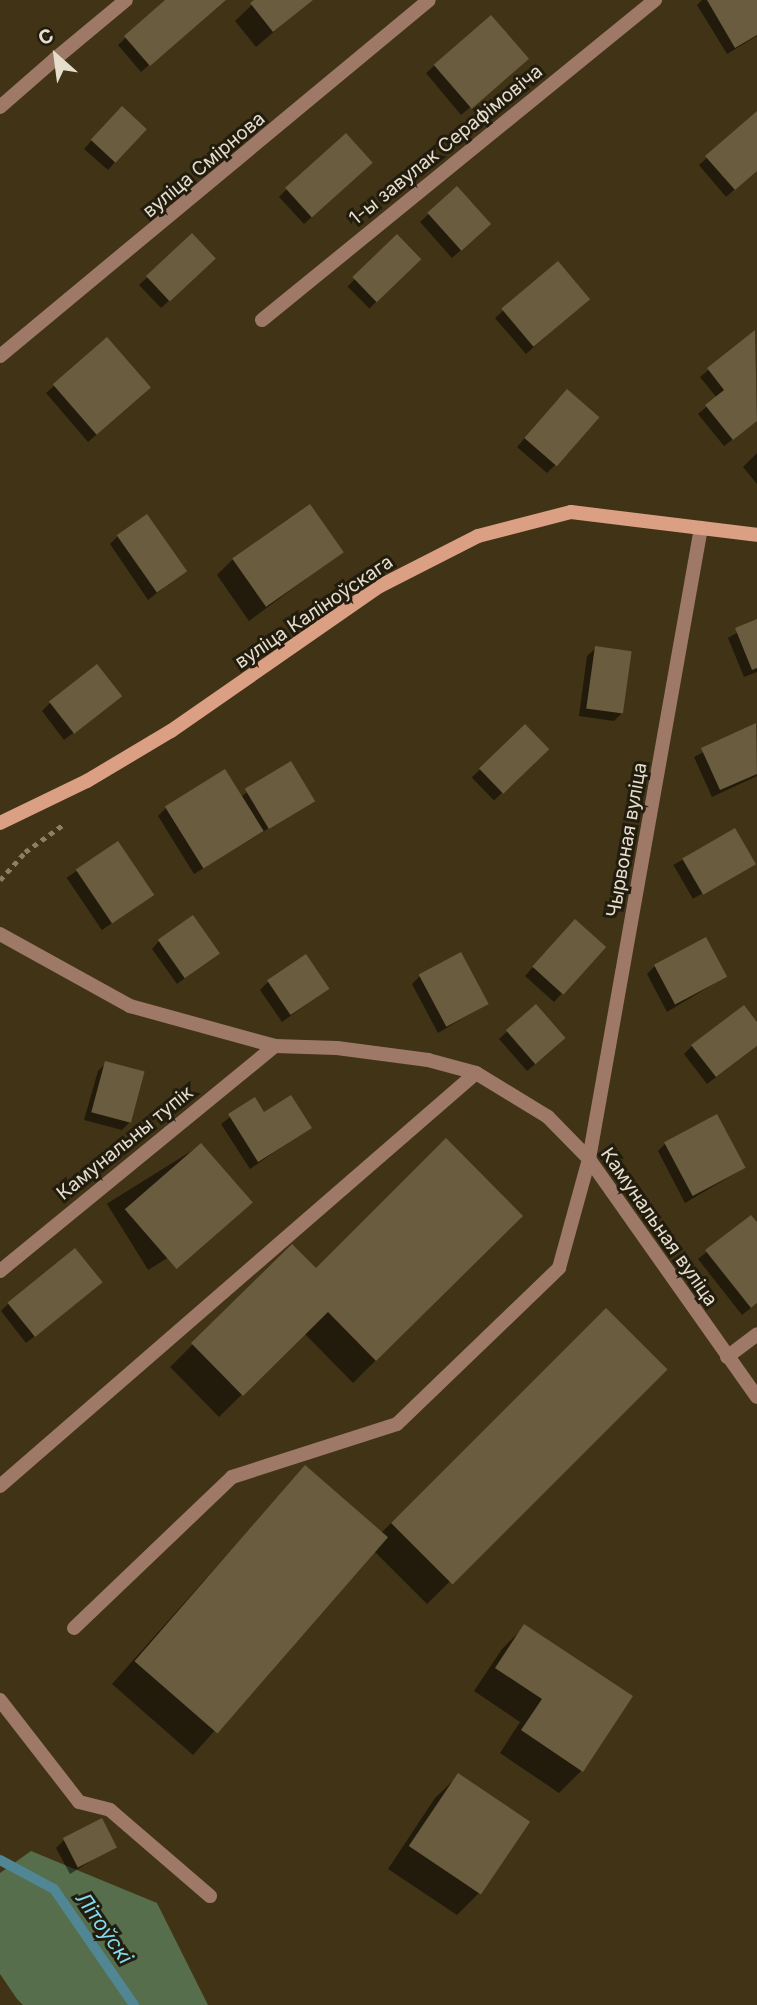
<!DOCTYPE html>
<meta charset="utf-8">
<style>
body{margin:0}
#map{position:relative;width:757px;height:2005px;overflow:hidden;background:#403316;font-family:Inter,sans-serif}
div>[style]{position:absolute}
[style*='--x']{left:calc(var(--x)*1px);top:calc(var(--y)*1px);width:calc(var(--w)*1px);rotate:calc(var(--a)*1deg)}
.forest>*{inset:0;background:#566e4b}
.shadow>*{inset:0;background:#0007;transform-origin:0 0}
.stream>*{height:10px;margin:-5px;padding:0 5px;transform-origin:5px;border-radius:5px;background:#518795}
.building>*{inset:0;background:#6a5c3e;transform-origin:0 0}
.path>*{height:4.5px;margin-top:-2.25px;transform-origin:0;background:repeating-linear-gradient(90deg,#8a7f67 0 5px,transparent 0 10px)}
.lane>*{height:14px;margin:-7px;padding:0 7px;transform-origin:7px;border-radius:7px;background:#9f7968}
.street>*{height:14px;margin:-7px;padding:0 7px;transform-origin:7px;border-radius:7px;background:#9f7968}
.secondary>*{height:14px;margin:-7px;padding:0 7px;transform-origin:7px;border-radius:7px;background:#db9f83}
span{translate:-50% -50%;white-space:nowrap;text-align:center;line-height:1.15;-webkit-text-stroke:6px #221c0f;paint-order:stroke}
.street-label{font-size:19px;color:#e6decd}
.water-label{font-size:21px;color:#82dbf1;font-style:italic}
.north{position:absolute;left:21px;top:21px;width:70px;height:70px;-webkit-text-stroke:5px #221c0f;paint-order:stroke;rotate:332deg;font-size:19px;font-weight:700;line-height:28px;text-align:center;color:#e6decd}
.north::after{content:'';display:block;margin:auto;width:24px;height:32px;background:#e6decd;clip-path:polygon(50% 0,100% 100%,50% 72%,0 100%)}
</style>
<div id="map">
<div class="forest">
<div style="clip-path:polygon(31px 1851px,157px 1903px,208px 2005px,23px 2005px,17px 1999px,0 1974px,0 1873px)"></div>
</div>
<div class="shadow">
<div style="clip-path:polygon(168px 0,224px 0,141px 72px,118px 45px)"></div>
<div style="clip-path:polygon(257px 0,309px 0,310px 1px,256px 47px,235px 21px)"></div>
<div style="clip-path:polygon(702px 0,757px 0,757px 36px,727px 54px,697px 5px)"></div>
<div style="clip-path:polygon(491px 17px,518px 67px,461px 115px,426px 73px)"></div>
<div style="clip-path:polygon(757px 113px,757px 170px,726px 197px,699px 165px)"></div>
<div style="clip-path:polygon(114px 116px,115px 162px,108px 170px,84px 149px)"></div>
<div style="clip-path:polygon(363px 171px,304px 224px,279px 197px,287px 189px)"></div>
<div style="clip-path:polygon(457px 188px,481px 232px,452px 258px,420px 222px)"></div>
<div style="clip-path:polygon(192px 236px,206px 267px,161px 308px,139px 285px)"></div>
<div style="left:397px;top:237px;width:31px;height:70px;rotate:45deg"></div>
<div style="clip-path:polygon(557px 263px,580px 306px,526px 354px,495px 318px)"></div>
<div style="clip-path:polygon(755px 332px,757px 421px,724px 446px,698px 414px,717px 398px,700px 377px)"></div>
<div style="clip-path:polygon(54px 386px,141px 396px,88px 442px,46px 393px)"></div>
<div style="clip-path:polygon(559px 399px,555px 465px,547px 473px,517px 447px)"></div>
<div style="clip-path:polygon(757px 453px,757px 484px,743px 467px)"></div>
<div style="clip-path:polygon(118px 536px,185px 571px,148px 600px,110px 544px)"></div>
<div style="clip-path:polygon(342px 552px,249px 621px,217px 575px,233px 559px)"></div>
<div style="clip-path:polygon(757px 621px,757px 672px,744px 677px,728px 638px)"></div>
<div style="clip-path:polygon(596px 648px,622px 713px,614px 721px,579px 716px,587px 656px)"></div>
<div style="clip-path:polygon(50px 703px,112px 703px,64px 740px,42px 711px)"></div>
<div style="clip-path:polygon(755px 725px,757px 776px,712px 797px,694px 757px)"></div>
<div style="left:525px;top:726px;width:32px;height:74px;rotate:46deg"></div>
<div style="clip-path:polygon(291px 764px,313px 801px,194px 874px,158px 816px,166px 808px,240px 797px)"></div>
<div style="left:734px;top:830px;width:39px;height:70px;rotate:60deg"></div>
<div style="left:118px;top:843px;width:63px;height:62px;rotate:56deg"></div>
<div style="clip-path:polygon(567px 929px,604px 947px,554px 1002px,525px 976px)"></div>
<div style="clip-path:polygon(159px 941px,218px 953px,177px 984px,152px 949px)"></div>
<div style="clip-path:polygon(655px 966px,725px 977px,667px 1012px,647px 974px)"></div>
<div style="clip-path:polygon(420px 976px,487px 1004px,438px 1033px,412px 984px)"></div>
<div style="clip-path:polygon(268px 982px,328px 989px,282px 1022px,260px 990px)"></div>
<div style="clip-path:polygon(535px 1006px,556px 1046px,527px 1071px,499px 1039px)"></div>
<div style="clip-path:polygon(757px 1025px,757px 1046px,707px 1084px,684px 1054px,692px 1046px)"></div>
<div style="clip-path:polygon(106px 1063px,130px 1122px,122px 1130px,84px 1120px,98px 1071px)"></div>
<div style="clip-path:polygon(254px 1099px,264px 1115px,309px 1128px,250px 1169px,221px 1124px)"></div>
<div style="clip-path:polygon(666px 1143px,744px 1168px,685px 1203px,658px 1151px)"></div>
<div style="left:201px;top:1145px;width:78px;height:111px;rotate:58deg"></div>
<div style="clip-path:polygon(521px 1216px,353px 1383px,304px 1333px,219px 1417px,170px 1367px,292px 1246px,316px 1270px)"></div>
<div style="clip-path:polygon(751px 1217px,757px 1225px,757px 1303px,742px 1315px,698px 1259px)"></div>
<div style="clip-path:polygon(93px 1290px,26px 1343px,1px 1311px,9px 1303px)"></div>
<div style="clip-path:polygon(606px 1310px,664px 1370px,427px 1604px,374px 1551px,193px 1755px,112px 1684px,305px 1467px,381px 1533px)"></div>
<div style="clip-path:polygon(525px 1626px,582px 1770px,559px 1793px,500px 1753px,520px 1722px,474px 1691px,502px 1649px)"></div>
<div style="clip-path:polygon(458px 1776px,480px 1892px,457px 1915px,388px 1869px,435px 1798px)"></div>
<div style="clip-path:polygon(64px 1840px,115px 1846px,70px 1874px,56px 1848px)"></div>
</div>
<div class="stream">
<div style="--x:0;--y:1860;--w:61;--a:28.2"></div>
<div style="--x:54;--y:1889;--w:141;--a:55.4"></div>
</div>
<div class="building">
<div style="clip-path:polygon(165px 0,226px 0,150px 66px,124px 36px)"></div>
<div style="clip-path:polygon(254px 0,313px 0,273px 32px,250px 3px)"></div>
<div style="clip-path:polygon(707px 0,757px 0,757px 35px,735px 48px)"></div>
<div style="left:491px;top:15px;width:58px;height:76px;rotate:49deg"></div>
<div style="left:122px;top:106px;width:34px;height:46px;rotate:43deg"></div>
<div style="clip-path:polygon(757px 111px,757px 171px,735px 190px,705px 156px)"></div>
<div style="left:346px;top:133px;width:40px;height:82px;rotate:48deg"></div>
<div style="left:457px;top:186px;width:51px;height:40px;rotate:48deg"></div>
<div style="left:192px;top:233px;width:35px;height:63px;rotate:47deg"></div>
<div style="left:397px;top:234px;width:35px;height:62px;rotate:46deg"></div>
<div style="left:558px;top:261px;width:50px;height:74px;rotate:50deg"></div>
<div style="clip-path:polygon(755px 330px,757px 421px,733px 440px,705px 405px,724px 390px,707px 368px)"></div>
<div style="left:107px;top:337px;width:67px;height:72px;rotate:49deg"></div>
<div style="left:567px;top:389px;width:43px;height:65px;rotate:41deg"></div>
<div style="left:310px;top:504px;width:59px;height:95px;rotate:55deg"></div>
<div style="left:147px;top:514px;width:70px;height:37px;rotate:55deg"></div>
<div style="clip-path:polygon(757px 619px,757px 668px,752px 670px,735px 628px)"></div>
<div style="left:595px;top:646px;width:37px;height:63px;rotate:8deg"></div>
<div style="left:97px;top:664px;width:41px;height:61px;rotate:52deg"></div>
<div style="clip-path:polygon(756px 723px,757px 774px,720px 790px,701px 748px)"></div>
<div style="left:525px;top:724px;width:35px;height:64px;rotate:46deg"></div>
<div style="left:291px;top:761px;width:47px;height:54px;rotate:59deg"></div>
<div style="left:225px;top:769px;width:73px;height:71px;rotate:58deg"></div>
<div style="left:735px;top:828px;width:42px;height:61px;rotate:60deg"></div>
<div style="left:118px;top:841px;width:65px;height:51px;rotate:56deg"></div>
<div style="left:193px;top:915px;width:47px;height:43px;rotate:55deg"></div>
<div style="left:575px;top:919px;width:42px;height:64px;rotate:42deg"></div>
<div style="left:706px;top:937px;width:45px;height:59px;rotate:62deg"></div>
<div style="left:461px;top:952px;width:59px;height:48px;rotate:62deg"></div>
<div style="left:306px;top:954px;width:42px;height:47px;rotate:56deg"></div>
<div style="left:536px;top:1004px;width:45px;height:40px;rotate:49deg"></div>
<div style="clip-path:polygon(744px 1005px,757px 1022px,757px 1046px,716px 1077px,691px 1045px)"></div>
<div style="left:105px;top:1061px;width:41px;height:53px;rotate:15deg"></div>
<div style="clip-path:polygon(291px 1095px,312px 1128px,258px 1162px,228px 1114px,255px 1097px,264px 1112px)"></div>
<div style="left:717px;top:1114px;width:61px;height:60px;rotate:62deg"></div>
<div style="clip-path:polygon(446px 1138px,523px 1216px,376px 1361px,328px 1312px,243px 1396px,191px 1343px,292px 1244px,316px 1268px)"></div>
<div style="left:201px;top:1143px;width:79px;height:101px;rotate:49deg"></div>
<div style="clip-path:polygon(751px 1215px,757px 1222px,757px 1303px,751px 1308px,705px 1250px)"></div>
<div style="left:75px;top:1248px;width:44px;height:87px;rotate:51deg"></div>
<div style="left:606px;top:1308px;width:87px;height:304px;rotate:45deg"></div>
<div style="left:305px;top:1465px;width:110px;height:260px;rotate:41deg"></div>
<div style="clip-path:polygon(524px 1624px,633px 1696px,583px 1772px,521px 1730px,542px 1699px,495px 1668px)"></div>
<div style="left:458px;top:1773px;width:87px;height:88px;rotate:34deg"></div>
<div style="left:102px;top:1818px;width:33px;height:44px;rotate:63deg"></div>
</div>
<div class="path">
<div style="--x:0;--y:880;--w:38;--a:-48"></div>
<div style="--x:25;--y:852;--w:48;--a:-35.7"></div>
</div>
<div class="lane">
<div style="--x:0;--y:107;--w:73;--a:-41.1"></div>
<div style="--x:0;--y:1486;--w:630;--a:-40.95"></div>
<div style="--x:74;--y:1628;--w:219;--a:-43.7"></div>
<div style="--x:232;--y:1477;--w:173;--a:-17.8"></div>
<div style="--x:397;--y:1424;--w:225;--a:-43.9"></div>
<div style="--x:559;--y:1268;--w:113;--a:-74.6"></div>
<div style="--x:0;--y:1700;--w:129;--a:52.2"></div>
<div style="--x:79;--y:1802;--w:32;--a:14"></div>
<div style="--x:110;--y:1810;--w:132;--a:40.7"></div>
</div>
<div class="street">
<div style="--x:55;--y:59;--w:92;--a:-39.7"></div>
<div style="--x:262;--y:320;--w:507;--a:-39.15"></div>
<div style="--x:0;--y:356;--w:557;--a:-39.69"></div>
<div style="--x:0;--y:934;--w:149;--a:29"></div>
<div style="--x:130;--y:1006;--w:150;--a:15.4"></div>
<div style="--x:275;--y:1046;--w:62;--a:1.8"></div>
<div style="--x:337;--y:1048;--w:92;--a:7.5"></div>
<div style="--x:428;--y:1060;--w:50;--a:15.2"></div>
<div style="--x:476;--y:1073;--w:84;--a:31.4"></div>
<div style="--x:548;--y:1117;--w:59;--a:45.7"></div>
<div style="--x:589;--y:1159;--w:291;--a:54.8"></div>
<div style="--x:589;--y:1159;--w:641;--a:-79.94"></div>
<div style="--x:0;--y:1271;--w:355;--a:-39.3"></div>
<div style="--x:727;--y:1357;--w:38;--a:-37"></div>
</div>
<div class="secondary">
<div style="--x:0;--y:823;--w:97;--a:-25.8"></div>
<div style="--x:87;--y:781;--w:98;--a:-30.8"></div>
<div style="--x:171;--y:731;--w:254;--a:-34.8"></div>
<div style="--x:380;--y:586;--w:110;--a:-27"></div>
<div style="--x:478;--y:536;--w:96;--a:-14.5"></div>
<div style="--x:571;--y:512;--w:187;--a:7"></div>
</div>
<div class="street-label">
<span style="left:446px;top:145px;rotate:-39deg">1-ы завулак Серафімовіча</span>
<span style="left:204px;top:165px;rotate:-40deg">вуліца Смірнова</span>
<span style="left:314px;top:612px;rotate:-34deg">вуліца Каліноўскага</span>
<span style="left:627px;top:840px;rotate:-80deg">Чырвоная вуліца</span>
<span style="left:125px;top:1143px;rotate:-39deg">Камунальны тупік</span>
<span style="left:659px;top:1227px;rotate:55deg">Камунальная вуліца</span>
</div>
<div class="water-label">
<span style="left:104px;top:1928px;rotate:55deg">Літоўскі</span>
</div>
<div class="north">С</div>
</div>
